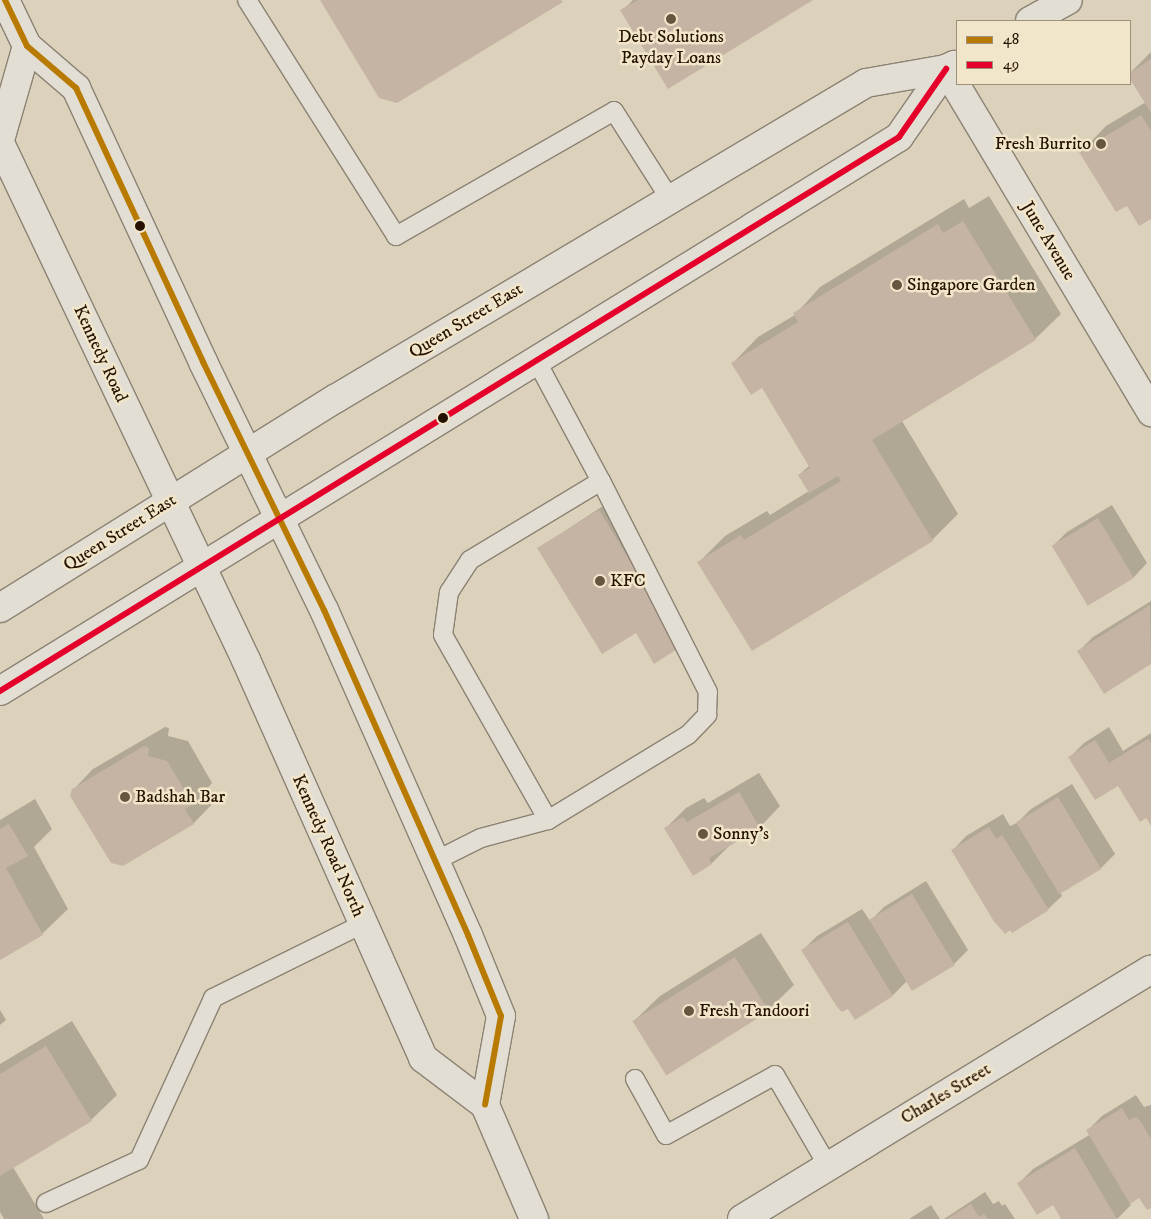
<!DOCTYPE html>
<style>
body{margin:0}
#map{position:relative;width:1151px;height:1219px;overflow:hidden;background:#dcd2bb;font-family:"IM FELL DW Pica",serif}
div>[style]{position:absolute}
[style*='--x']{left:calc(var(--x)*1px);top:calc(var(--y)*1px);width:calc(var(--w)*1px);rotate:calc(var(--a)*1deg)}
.shadow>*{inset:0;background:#0003}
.building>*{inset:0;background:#c5b4a4;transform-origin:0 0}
.roads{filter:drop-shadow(1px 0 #8b8274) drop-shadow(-1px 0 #8b8274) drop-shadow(0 1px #8b8274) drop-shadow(0 -1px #8b8274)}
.service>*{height:18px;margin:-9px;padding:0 9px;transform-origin:9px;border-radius:9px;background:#e3ded3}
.minor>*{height:28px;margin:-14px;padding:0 14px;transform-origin:14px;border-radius:14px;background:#e3ded3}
.secondary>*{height:28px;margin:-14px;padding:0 14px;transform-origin:14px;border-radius:14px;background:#e3ded3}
.bus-1>*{height:6px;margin:-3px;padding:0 3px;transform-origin:3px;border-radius:3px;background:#b87a00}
.bus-2>*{height:6px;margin:-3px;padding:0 3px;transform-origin:3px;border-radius:3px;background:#e4002b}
.dots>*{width:14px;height:14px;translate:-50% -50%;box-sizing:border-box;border:2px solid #f1e5ca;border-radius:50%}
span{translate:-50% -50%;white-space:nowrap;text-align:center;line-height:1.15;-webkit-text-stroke:5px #f1e5ca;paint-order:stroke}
.poi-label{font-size:18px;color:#251200}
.right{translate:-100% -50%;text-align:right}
.left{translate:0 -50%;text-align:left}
.street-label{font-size:18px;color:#251200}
.legend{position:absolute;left:956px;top:20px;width:175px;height:65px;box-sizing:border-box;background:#f1e5ca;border:1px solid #9f9179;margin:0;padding:6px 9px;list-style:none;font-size:15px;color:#251200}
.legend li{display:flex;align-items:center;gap:10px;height:25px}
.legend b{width:25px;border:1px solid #9f9179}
</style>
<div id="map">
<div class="shadow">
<div style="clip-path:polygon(633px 0,810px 0,622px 11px)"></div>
<div style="clip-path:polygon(1151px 52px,1151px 218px,1128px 204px,1081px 152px,1106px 126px,1146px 102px,1130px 73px)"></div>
<div style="clip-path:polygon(989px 196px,1061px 314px,1035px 339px,902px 421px,958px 514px,932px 540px,699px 562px,725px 536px,767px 511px,770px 515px,809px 491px,799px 475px,810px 465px,763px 386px,733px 363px,758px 337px,795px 315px,820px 287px,964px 199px,969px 208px)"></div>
<div style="clip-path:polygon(606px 504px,669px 607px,636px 632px,539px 548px)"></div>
<div style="clip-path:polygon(1112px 505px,1147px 563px,1134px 577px,1088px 605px,1053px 546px,1067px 532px)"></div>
<div style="clip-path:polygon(1151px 601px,1151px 663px,1104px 692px,1079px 651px,1093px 637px)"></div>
<div style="clip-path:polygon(165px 727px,169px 728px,168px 736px,188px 741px,212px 783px,206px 790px,214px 802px,194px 823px,123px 865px,73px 790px,93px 769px)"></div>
<div style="clip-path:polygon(1109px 727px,1123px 751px,1151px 733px,1151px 823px,1118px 784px,1070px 757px,1084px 743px)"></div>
<div style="clip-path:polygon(759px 773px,780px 806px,760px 827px,732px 843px,712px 863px,693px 874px,666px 828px,686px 808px,704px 798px,708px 803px)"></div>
<div style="clip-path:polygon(1072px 784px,1115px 854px,1101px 868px,1060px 892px,1062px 896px,1048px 909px,953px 850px,966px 836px,1003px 814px,1010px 826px,1017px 823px,1031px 809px)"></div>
<div style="clip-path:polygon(35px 799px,52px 829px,34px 847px,68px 909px,42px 934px,0 958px,0 820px)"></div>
<div style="clip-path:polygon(926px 881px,968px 950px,954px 964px,907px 981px,893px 995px,803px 950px,817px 936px,862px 909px,870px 921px,884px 907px)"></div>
<div style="clip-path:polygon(761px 933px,794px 985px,768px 1010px,634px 1021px,660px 996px)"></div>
<div style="clip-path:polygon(0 1010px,6px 1020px,0 1025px)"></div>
<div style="clip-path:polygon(72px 1021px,117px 1095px,91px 1120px,13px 1167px,44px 1219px,4px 1219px,0 1212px,0 1064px)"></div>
<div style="clip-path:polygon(1136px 1095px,1144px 1107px,1151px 1105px,1151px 1207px,1140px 1196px,1129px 1203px,1131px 1205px,1117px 1219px,1063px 1219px,1053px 1204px,1019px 1183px,1033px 1169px,1091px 1134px,1088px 1130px,1102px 1116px)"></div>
<div style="clip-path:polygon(985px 1192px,993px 1204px,999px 1201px,1002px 1206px,1005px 1204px,1015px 1219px,944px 1219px)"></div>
<div style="clip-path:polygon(931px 1205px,940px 1219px,909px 1219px)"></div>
</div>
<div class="building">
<div style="clip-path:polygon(320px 0,561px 0,563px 2px,397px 103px,379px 98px)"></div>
<div style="clip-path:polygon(638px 0,813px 0,668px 89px,620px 10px)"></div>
<div style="clip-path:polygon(1151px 59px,1151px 113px,1130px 79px,1130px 73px)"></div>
<div style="clip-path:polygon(1141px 115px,1151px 131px,1151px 219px,1139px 226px,1127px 206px,1116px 212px,1079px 152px)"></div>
<div style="clip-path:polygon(963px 221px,1036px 340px,872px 440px,933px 541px,752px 651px,697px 562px,741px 535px,744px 540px,841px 481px,838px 476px,809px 493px,798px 475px,810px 468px,762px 388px,751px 395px,731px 363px,798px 322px,793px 313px,938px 224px,943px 233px)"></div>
<div style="clip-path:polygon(599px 510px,663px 615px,679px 648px,654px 664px,636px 633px,602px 654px,537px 548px)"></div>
<div style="left:1098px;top:518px;width:70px;height:54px;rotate:59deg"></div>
<div style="clip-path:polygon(1150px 605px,1151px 664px,1104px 694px,1077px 651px)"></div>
<div style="clip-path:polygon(1148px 739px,1151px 743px,1151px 826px,1146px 818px,1140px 822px,1118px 786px,1095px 800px,1068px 757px,1095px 740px,1109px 763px)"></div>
<div style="clip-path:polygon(144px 746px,149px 748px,148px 756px,167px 761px,193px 804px,185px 809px,194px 824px,123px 866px,111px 863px,70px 796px,72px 789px)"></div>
<div style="clip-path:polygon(739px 792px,760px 828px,709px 858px,712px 864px,693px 876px,664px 828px,683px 817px,687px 822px)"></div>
<div style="left:1058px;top:797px;width:84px;height:49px;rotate:59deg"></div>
<div style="clip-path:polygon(9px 824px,28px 856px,6px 868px,43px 935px,0 960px,0 829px)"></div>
<div style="clip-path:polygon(989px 827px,996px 839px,1002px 835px,1049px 910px,1012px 933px,1010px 930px,1005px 934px,993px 920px,951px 850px)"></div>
<div style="left:912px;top:894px;width:83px;height:50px;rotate:59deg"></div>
<div style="clip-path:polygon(848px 922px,893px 996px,855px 1020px,848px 1009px,842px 1012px,837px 1007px,801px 950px)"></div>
<div style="left:735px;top:957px;width:64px;height:121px;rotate:58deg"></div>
<div style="clip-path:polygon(46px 1046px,92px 1121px,0 1176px,0 1074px)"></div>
<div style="clip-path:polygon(1122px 1108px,1129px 1120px,1136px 1117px,1141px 1122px,1151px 1139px,1151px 1208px,1147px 1210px,1139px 1198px,1130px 1204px,1086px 1130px)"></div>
<div style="clip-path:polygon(1075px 1148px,1117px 1219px,1061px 1219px,1053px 1205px,1037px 1215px,1017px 1183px)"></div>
<div style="clip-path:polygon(971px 1204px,979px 1217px,984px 1214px,988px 1219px,993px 1219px,947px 1219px)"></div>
</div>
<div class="roads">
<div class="service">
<div style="--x:247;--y:0;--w:279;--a:57.7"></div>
<div style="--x:396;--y:236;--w:251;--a:-29.8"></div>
<div style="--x:614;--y:111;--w:104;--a:57.5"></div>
<div style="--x:536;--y:360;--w:137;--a:61.8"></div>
<div style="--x:601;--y:481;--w:153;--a:148.9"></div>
<div style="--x:470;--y:560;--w:38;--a:123"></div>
<div style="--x:449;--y:592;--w:43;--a:97.9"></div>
<div style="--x:443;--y:635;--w:213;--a:60.4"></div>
<div style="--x:435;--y:861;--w:51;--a:-26.6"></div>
<div style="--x:481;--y:838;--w:69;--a:-15"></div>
<div style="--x:548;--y:820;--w:164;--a:-31.3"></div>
<div style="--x:688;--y:735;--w:28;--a:-46"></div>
<div style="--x:707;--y:715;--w:23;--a:-88"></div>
<div style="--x:708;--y:692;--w:237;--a:-116.9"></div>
<div style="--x:635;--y:1079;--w:64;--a:61"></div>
<div style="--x:666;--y:1135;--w:124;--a:-28.8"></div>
<div style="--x:775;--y:1075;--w:105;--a:59.8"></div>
<div style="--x:46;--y:1203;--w:102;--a:-24.8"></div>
<div style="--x:139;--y:1160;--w:178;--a:-65.4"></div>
<div style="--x:213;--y:998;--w:167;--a:-26.3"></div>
</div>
<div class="minor">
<div style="--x:946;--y:69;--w:400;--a:59.1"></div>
<div style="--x:742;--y:1219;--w:479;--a:-31.4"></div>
</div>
<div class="secondary">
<div style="--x:5;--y:0;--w:51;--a:64.4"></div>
<div style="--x:27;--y:46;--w:65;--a:40.6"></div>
<div style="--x:76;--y:88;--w:302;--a:65.1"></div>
<div style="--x:203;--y:362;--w:276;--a:64"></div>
<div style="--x:324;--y:610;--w:355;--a:66.1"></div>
<div style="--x:468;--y:935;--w:87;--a:67.8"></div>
<div style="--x:501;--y:1016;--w:90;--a:100.2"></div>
<div style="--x:1030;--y:21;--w:43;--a:-28.9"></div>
<div style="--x:0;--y:140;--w:98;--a:-74"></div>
<div style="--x:0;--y:143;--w:573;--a:64.55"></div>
<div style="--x:246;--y:660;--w:436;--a:66"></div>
<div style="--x:423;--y:1058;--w:78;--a:37.2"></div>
<div style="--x:485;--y:1105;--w:124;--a:66.7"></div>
<div style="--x:0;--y:608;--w:395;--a:-32"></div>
<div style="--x:335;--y:399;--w:618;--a:-30.76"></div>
<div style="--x:866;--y:83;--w:81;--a:-9.9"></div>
<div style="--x:946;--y:69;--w:9;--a:-27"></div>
<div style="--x:0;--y:691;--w:1056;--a:-31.64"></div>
<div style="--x:899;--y:137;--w:83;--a:-55.3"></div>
</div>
</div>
<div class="bus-1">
<div style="--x:5;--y:0;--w:51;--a:64.4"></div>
<div style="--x:27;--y:46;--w:65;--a:40.6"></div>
<div style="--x:76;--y:88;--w:302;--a:65.1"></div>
<div style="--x:203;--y:362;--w:276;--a:64"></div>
<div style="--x:324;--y:610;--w:355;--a:66.1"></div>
<div style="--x:468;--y:935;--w:87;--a:67.8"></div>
<div style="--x:501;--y:1016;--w:90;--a:100.2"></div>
</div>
<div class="bus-2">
<div style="--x:0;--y:691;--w:1056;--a:-31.64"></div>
<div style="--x:899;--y:137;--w:83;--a:-55.3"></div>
</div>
<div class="dots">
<div style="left:671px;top:19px;background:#655541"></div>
<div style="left:1101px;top:144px;background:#655541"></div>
<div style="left:140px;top:226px;background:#251200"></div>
<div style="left:897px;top:285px;background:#655541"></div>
<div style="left:443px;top:418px;background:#251200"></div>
<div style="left:600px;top:581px;background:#655541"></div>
<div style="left:125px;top:797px;background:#655541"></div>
<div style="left:703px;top:834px;background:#655541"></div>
<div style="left:689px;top:1011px;background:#655541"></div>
</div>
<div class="poi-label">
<span style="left:671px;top:48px">Debt Solutions<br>Payday Loans</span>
<span class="right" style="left:1091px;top:144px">Fresh Burrito</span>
<span class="left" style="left:907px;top:285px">Singapore Garden</span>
<span class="left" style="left:610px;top:581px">KFC</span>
<span class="left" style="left:135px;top:797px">Badshah Bar</span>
<span class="left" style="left:713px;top:834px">Sonny's</span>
<span class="left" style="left:699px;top:1011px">Fresh Tandoori</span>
</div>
<div class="street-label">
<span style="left:1048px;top:241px;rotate:59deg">June Avenue</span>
<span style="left:466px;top:321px;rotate:-31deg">Queen Street East</span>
<span style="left:100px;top:354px;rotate:65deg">Kennedy Road</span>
<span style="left:120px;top:533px;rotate:-32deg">Queen Street East</span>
<span style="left:328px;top:846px;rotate:66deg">Kennedy Road North</span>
<span style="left:946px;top:1094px;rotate:-31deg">Charles Street</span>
</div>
<ul class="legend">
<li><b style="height:6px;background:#b87a00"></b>48</li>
<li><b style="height:6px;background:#e4002b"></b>49</li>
</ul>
</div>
